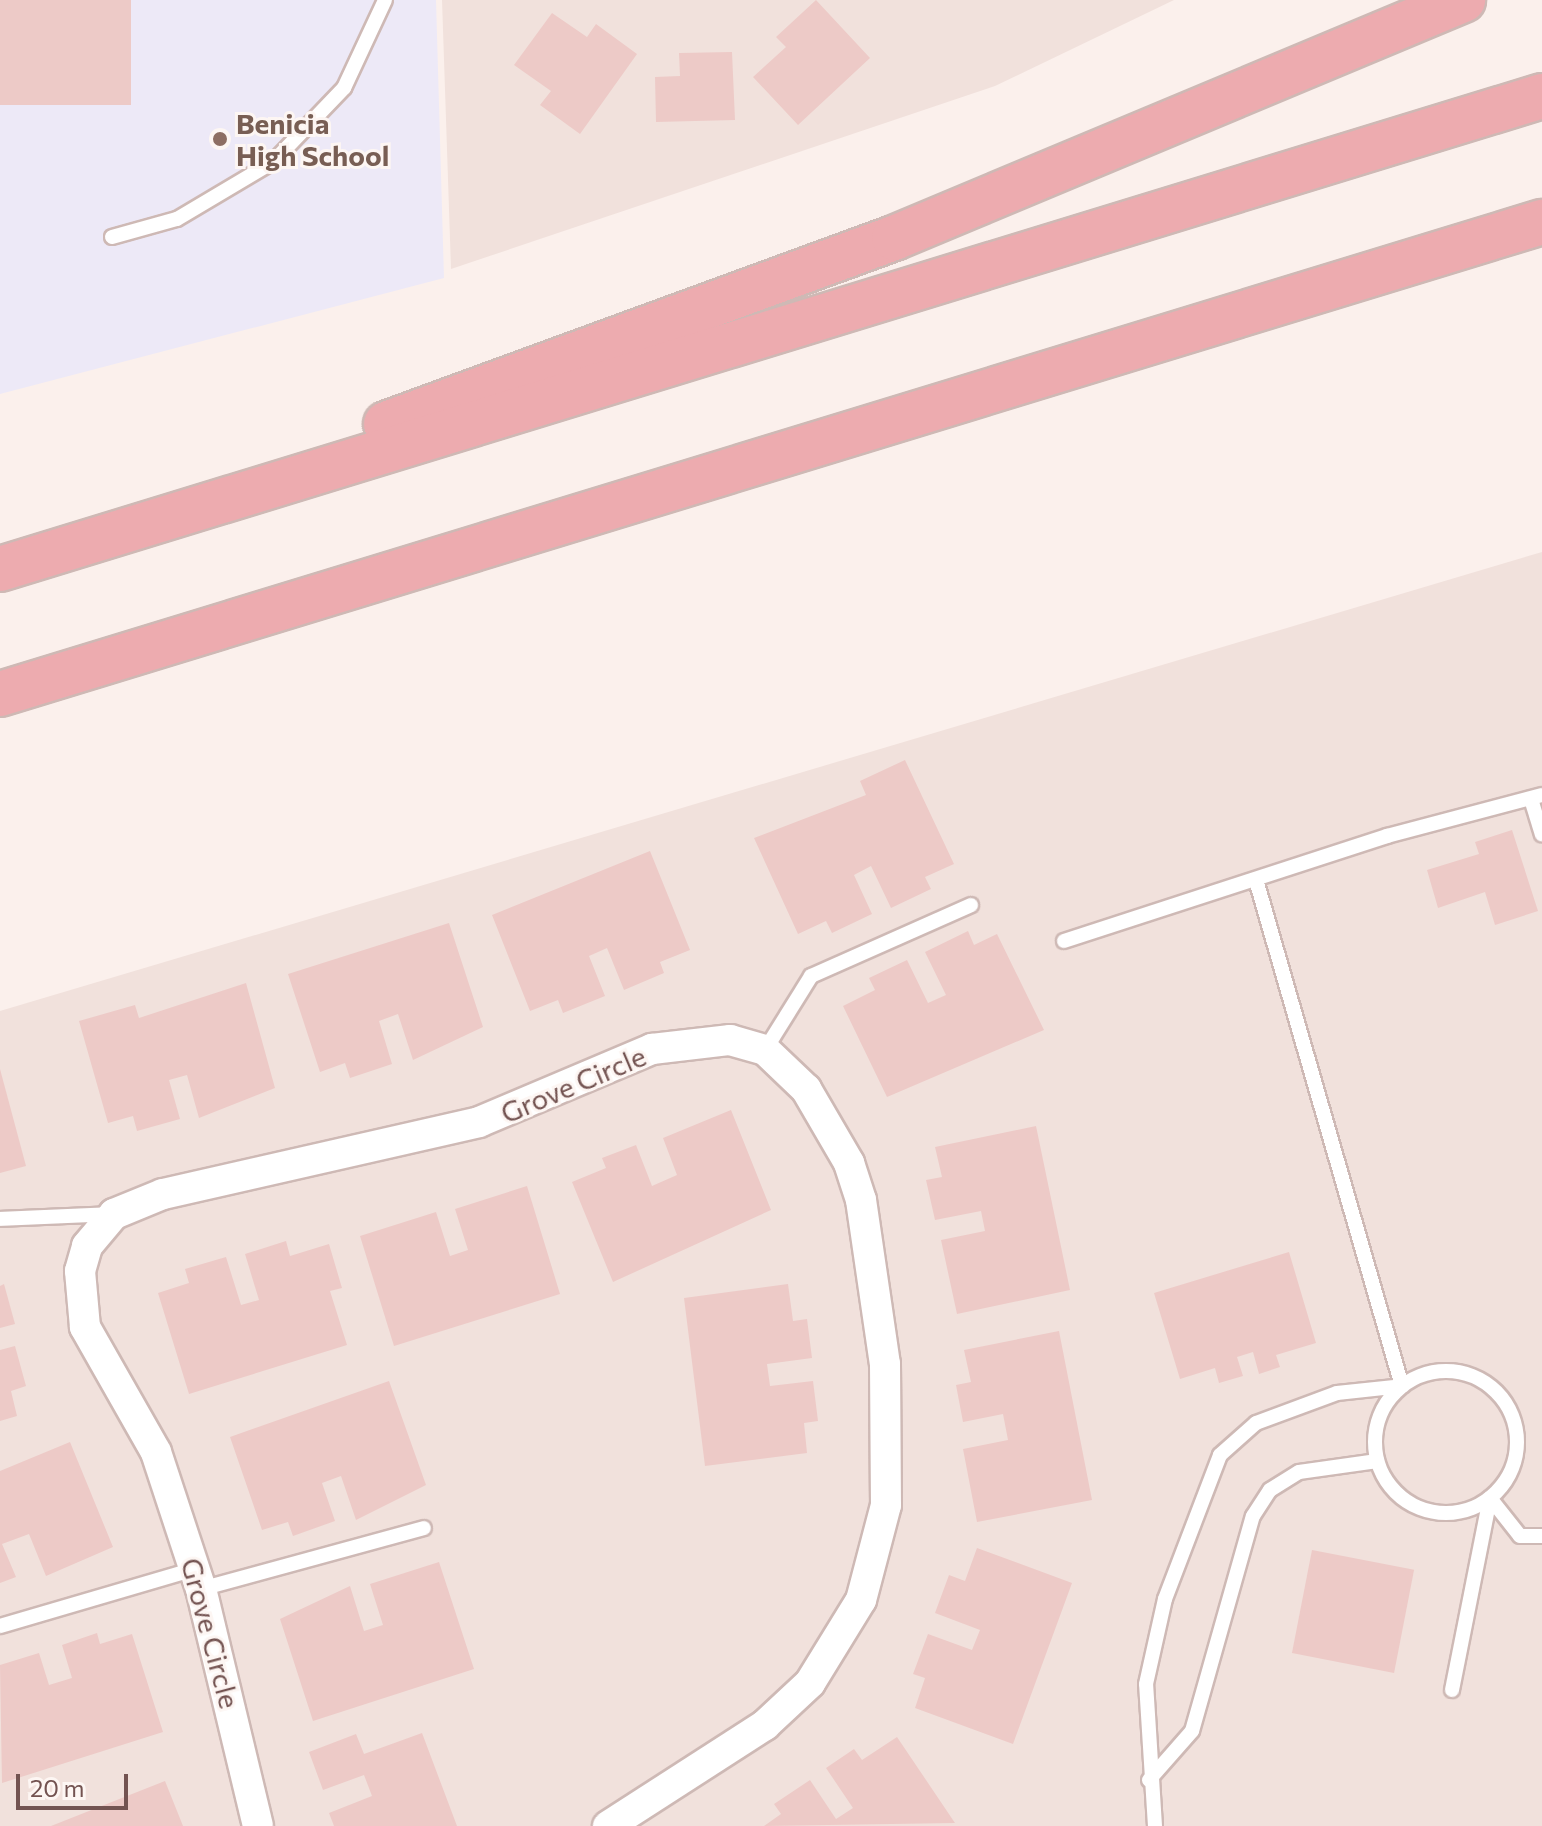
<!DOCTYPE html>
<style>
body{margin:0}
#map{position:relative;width:1542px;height:1826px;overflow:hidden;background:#fbf0ec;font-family:Commissioner,sans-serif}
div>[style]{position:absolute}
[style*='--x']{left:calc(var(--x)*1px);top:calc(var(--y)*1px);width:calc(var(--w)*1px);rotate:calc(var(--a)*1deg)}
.residential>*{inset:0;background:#f1e1dc}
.education>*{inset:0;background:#ede9f7}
.building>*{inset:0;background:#edcac7;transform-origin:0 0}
.roads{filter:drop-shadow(2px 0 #ceb9b5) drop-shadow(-2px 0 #ceb9b5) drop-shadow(0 2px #ceb9b5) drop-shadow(0 -2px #ceb9b5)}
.lane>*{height:14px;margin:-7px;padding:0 7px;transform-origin:7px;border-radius:7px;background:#fff}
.lane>.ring{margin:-7px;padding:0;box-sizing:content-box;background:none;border:14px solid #fff;border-radius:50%}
.street>*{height:30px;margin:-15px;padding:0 15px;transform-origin:15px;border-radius:15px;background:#fff}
.highway>*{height:44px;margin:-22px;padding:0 22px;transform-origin:22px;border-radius:22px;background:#edabaf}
.dots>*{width:22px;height:22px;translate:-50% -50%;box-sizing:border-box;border:4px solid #fdf6f3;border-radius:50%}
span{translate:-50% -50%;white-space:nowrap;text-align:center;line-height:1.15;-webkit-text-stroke:6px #fdf6f3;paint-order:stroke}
.education-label{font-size:28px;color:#785e54;font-weight:700}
.left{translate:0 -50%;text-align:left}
.street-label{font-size:28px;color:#735351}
.scale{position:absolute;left:16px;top:1774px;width:112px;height:36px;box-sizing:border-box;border:4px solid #735351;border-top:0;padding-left:10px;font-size:24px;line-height:28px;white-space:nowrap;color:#735351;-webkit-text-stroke:6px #fdf6f3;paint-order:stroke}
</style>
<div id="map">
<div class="residential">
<div style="clip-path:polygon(442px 0,1174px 0,995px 86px,451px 269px)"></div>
<div style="clip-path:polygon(1542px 552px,1542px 1826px,0 1826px,0 1011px)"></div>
</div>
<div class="education">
<div style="clip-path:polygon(0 0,436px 0,444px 278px,0 394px)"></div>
</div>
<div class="building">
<div style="left:0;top:0;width:131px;height:105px"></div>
<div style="clip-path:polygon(816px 0,870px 58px,798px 125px,753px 77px,786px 47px,776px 37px)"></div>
<div style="clip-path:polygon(552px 13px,587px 37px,596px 24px,637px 54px,580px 134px,540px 105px,551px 91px,514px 65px)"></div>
<div style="clip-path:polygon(732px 52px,735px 120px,656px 122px,655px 77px,680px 76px,679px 53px)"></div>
<div style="clip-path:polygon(905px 760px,954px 864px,925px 877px,931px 889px,891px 908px,871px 866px,854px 875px,872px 914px,832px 933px,826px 921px,798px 934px,754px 838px,866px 795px,860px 781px)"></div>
<div style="clip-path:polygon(1512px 830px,1538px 911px,1495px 925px,1485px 892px,1438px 908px,1427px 870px,1479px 854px,1475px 842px)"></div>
<div style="clip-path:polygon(650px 851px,690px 950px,660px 962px,664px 973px,624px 990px,607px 948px,589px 956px,605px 996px,563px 1013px,558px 1000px,530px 1011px,492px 915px)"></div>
<div style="clip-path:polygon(449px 923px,483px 1027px,413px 1060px,398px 1014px,379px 1021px,392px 1064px,350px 1078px,345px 1063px,320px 1072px,288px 974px)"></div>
<div style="clip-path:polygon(968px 931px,974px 945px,997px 934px,1044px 1030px,887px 1097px,843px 1006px,875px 990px,869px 978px,907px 960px,928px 1003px,946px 995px,925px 952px)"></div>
<div style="clip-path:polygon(246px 983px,275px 1088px,199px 1118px,187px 1075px,169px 1080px,180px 1119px,137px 1131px,133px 1116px,108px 1123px,79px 1021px,135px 1005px,139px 1018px)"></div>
<div style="clip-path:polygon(0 1069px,26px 1166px,0 1173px)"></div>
<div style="clip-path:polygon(731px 1110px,771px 1210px,613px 1282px,572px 1182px,606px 1168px,602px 1158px,636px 1145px,652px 1186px,677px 1175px,663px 1138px)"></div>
<div style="clip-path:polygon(1036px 1126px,1070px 1290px,957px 1314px,941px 1240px,985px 1231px,981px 1211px,935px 1220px,926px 1180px,942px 1177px,935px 1147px)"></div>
<div style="clip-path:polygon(527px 1186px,560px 1294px,394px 1346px,360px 1236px,436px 1212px,450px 1256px,468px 1250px,455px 1209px)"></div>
<div style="clip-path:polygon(286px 1241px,290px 1256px,329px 1244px,342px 1288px,330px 1291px,347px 1345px,189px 1394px,158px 1293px,189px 1283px,185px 1269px,226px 1257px,241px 1305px,259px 1300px,245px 1254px)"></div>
<div style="clip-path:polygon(1289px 1252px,1316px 1343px,1276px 1355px,1280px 1367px,1259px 1374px,1253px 1352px,1237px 1357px,1243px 1376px,1219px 1383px,1215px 1368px,1180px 1379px,1154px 1293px)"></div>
<div style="clip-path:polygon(4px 1284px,15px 1324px,0 1328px,0 1286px)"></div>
<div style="clip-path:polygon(788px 1284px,793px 1321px,807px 1319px,812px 1358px,767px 1364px,770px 1386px,813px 1381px,818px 1421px,804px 1423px,807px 1453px,705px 1466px,684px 1298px)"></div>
<div style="clip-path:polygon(1059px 1331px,1092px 1500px,977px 1522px,963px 1449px,1008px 1440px,1003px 1414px,963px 1422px,956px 1385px,971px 1382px,964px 1350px)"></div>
<div style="clip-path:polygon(15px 1346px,26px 1386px,11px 1391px,17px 1416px,0 1421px,0 1350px)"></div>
<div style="clip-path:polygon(389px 1381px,426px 1485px,356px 1520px,341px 1476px,322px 1483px,335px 1521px,293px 1536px,288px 1522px,262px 1530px,230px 1437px)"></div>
<div style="clip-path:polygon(70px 1442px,113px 1547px,46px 1576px,29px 1534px,2px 1544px,16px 1577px,0 1583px,0 1471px)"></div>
<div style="clip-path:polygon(977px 1548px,1072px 1583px,1013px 1744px,915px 1708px,925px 1678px,913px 1674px,928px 1634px,972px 1650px,980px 1630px,935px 1613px,949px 1575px,965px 1581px)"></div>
<div style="left:1312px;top:1550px;width:104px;height:105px;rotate:11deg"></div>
<div style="clip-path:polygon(439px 1562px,474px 1669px,313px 1721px,280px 1619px,350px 1586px,364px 1631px,383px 1625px,370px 1584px)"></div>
<div style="clip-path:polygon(97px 1633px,100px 1644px,132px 1634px,163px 1732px,2px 1783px,0 1665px,39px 1653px,49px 1685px,72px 1678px,62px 1645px)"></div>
<div style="clip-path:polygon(422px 1733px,457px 1826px,334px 1826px,329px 1813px,372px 1796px,364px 1775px,323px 1790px,309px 1752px,356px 1734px,364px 1754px)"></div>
<div style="clip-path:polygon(897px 1737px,955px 1823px,764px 1826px,781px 1814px,774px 1804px,810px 1780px,836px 1819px,853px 1808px,826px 1768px,854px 1749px,862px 1760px)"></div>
<div style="clip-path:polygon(165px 1781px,183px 1826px,51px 1826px)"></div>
</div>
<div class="roads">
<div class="lane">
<div style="--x:112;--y:237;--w:67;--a:-15.5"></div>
<div style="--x:177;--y:219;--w:112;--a:-30.7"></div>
<div style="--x:273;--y:162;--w:103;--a:-46.2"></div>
<div style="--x:344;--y:88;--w:97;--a:-65"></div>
<div style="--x:1531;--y:799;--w:37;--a:73"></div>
<div style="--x:1064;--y:941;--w:340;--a:-18"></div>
<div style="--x:1387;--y:836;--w:160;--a:-14.8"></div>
<div style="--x:765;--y:1050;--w:87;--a:-58.1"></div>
<div style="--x:811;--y:976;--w:175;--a:-23.9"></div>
<div style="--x:0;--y:1219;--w:113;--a:-2.5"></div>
<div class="ring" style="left:1375px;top:1371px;width:128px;height:128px"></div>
<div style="--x:1490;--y:1498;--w:48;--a:51.7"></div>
<div style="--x:1520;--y:1536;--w:22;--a:0"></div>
<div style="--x:201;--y:1589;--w:231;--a:-15.3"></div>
<div style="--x:0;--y:1626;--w:203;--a:-16.3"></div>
<div style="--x:1452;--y:1690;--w:196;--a:-78.8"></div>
<div style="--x:1149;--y:1780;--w:65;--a:-48.7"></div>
<div style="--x:1192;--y:1731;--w:223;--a:-74.2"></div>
<div style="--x:1253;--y:1516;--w:31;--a:-57"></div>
<div style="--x:1270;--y:1490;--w:34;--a:-32"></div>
<div style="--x:1299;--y:1472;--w:79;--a:-8"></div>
<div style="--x:1155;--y:1826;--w:142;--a:-93.6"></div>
<div style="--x:1146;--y:1684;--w:87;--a:-77.4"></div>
<div style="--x:1165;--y:1599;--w:154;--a:-69.1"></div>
<div style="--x:1220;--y:1455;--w:48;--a:-41.6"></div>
<div style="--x:1256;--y:1423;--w:86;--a:-20.3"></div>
<div style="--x:1337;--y:1393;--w:65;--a:-6.1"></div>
<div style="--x:1402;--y:1386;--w:527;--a:-106.09"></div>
</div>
<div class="street">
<div style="--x:258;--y:1826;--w:244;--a:-103.5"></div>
<div style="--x:201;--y:1589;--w:144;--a:-108.2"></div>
<div style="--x:156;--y:1452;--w:144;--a:-119.6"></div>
<div style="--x:85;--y:1327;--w:56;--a:-95.1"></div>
<div style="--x:80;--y:1271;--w:26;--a:-74"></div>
<div style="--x:87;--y:1246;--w:42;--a:-49.8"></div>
<div style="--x:114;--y:1214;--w:53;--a:-22.2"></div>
<div style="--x:163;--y:1194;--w:324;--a:-12.8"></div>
<div style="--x:479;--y:1122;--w:188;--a:-22.9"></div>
<div style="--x:652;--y:1049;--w:79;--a:-6.6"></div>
<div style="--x:730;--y:1040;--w:36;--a:16"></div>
<div style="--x:765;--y:1050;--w:57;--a:43.6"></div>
<div style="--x:806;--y:1089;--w:86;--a:59.8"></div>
<div style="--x:849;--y:1163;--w:39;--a:72"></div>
<div style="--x:861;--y:1200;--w:166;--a:81.7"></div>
<div style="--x:885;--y:1364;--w:141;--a:89.6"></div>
<div style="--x:886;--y:1505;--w:98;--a:104.7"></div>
<div style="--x:861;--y:1600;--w:97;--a:121.6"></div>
<div style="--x:810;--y:1683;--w:62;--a:137"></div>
<div style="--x:765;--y:1725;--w:187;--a:147.2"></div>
</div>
<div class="highway">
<div style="--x:386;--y:424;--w:541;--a:-20.11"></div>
<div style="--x:894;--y:238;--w:617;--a:-22.7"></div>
<div style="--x:0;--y:569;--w:1613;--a:-17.05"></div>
<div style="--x:0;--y:694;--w:1613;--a:-17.02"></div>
</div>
</div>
<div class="dots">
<div style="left:220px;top:139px;background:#8d6e63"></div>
</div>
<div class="education-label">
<span class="left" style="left:236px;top:139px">Benicia<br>High School</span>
</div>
<div class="street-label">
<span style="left:573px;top:1084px;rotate:-23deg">Grove Circle</span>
<span style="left:211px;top:1633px;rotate:75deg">Grove Circle</span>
</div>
<div class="scale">20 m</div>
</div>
